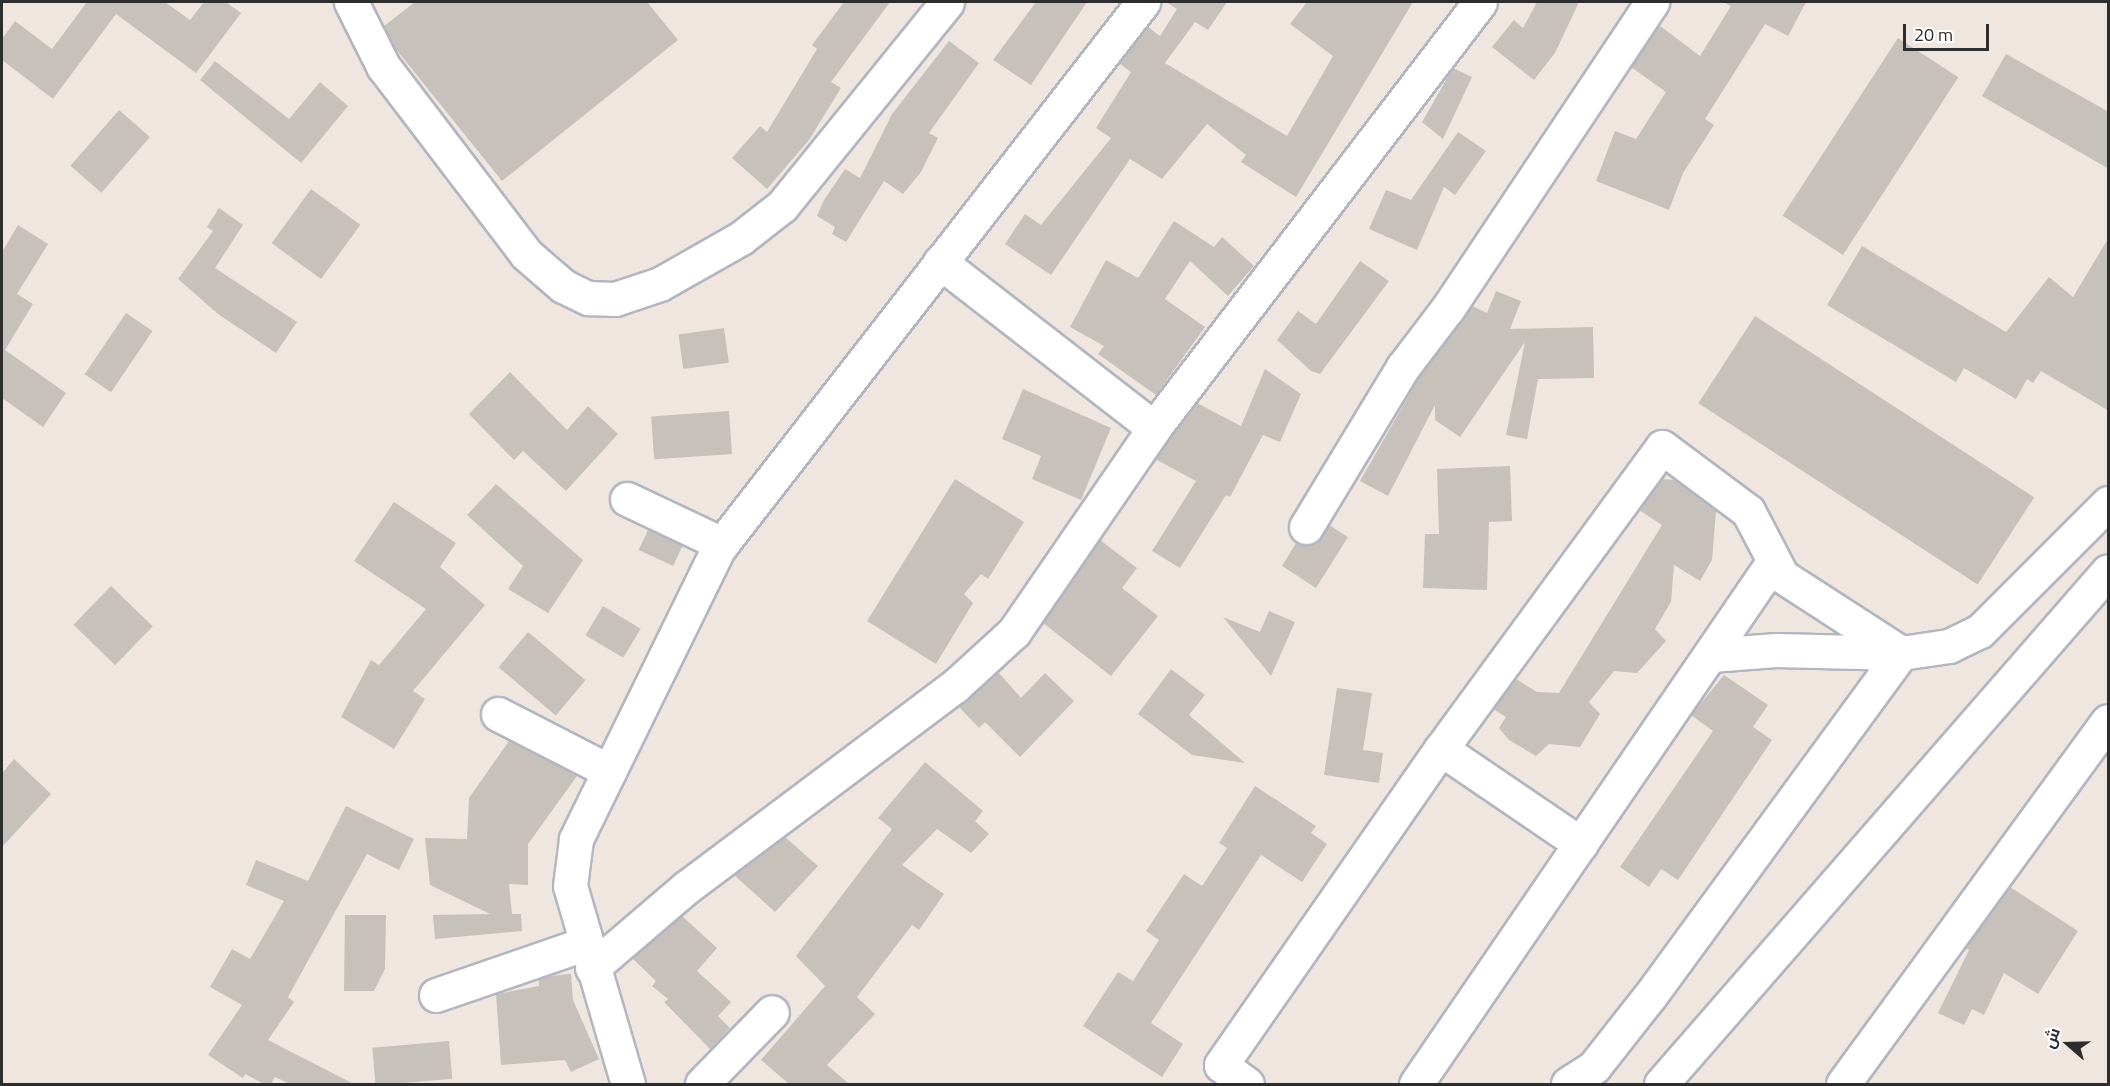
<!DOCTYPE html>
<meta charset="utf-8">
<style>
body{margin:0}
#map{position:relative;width:2110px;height:1086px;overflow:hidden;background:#efe7df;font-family:"Titillium Web",Cairo,sans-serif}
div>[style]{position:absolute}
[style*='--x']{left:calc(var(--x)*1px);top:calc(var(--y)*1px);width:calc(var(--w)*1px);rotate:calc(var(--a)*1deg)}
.building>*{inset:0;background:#c7c1bb;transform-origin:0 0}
.roads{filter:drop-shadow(2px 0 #b3b6c1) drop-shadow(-2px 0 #b3b6c1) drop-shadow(0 2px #b3b6c1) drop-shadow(0 -2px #b3b6c1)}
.minor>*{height:33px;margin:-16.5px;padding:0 16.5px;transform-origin:16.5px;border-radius:16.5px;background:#fff}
span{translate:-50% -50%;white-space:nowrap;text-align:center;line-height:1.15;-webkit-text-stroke:4.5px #fff;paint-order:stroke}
.frame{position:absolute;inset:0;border:3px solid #2d2d2d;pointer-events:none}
.north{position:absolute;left:2038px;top:1014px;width:60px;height:60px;-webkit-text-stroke:4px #fff;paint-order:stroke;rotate:290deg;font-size:16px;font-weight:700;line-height:24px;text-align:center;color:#2d2d2d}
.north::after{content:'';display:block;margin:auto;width:21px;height:27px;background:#2d2d2d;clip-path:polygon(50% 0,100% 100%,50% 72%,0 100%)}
.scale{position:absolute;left:1903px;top:24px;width:86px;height:27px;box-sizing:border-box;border:3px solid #2d2d2d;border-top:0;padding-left:8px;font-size:18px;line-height:21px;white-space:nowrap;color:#2d2d2d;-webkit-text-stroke:4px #fff;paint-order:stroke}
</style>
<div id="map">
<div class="building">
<div style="clip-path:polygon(87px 2px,165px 2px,190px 20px,204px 2px,226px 2px,241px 13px,196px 73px,116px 14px,53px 99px,2px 60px,2px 39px,15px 21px,52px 49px)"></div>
<div style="clip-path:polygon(415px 2px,647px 2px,678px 40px,502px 181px,395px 48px,384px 26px)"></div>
<div style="clip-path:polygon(844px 2px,890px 2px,831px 82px,841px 88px,809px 140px,767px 189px,732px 158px,760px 126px,767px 132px,817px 49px,812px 45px)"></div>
<div style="clip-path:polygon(1036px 2px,1087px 2px,1031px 85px,993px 60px)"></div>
<div style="clip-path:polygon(1166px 2px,1227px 2px,1208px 30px,1195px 22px,1165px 63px,1287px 136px,1333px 56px,1290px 24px,1307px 2px,1413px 2px,1296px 197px,1241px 162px,1246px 155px,1207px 124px,1162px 179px,1130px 159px,1051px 275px,1005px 244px,1025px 214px,1041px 225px,1111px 138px,1096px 128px,1131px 72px,1119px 63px,1148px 27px,1160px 36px,1177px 9px)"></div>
<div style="clip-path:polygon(1537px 2px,1579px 2px,1555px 53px,1534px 80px,1492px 47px,1514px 20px,1523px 28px)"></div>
<div style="clip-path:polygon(1723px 2px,1806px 2px,1788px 36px,1765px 24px,1705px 119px,1714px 125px,1683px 173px,1669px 210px,1596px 181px,1615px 131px,1636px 139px,1666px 92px,1631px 67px,1659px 25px,1700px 56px,1731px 6px)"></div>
<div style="left:1898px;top:38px;width:72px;height:212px;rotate:33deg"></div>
<div style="clip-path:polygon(949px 41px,979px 63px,929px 133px,938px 138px,921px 172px,903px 194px,884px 181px,846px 242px,832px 234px,835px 227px,817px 216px,824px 200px,845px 169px,860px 178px,892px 114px)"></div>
<div style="clip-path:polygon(2006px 54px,2109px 112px,2109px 169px,1982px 96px)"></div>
<div style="clip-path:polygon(215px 61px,289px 119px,320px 82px,348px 106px,301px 163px,200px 80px)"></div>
<div style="clip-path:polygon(1453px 68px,1472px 77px,1443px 139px,1422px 122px)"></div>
<div style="left:119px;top:110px;width:41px;height:74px;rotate:41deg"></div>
<div style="clip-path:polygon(1458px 132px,1486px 151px,1455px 195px,1444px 187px,1417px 250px,1369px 229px,1386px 190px,1411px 200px)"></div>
<div style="left:311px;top:189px;width:61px;height:67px;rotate:36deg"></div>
<div style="clip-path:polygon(219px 208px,243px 225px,215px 268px,297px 322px,276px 353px,218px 314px,178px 279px,213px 231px,207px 227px)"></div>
<div style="clip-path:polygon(1174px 221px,1214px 247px,1222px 237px,1254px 266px,1228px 296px,1190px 261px,1165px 299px,1205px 327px,1156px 395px,1098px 354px,1104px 346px,1070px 327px,1106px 260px,1138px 278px)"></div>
<div style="clip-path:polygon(18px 225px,48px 244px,17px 294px,33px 304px,5px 350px,66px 393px,43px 427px,2px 398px,2px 252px)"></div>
<div style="clip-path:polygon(2109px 237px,2109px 411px,2041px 371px,2033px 383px,2027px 379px,2016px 399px,1964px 368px,1956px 382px,1827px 305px,1862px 246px,2006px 332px,2049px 277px,2073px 297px)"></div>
<div style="clip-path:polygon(1360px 261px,1389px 281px,1320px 374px,1311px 371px,1277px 340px,1298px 311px,1316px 324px)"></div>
<div style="clip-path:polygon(1496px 291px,1521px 301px,1510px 329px,1593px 327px,1594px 378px,1538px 379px,1527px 439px,1506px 435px,1525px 342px,1460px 437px,1435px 420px,1435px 405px,1388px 496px,1360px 481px,1419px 378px,1472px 306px,1487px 313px)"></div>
<div style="left:126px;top:313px;width:32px;height:74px;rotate:34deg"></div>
<div style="left:1755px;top:316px;width:333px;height:104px;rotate:33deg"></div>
<div style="left:724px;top:328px;width:35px;height:46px;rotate:82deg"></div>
<div style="clip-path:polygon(1265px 369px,1301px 394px,1280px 442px,1263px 435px,1230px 497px,1226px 495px,1180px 568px,1152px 551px,1196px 481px,1155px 459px,1197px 403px,1241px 426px)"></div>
<div style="clip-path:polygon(510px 372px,567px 430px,588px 406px,618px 434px,566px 491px,523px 451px,514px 460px,469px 414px)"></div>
<div style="clip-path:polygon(1023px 389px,1111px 428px,1081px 500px,1032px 479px,1041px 456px,1002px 439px)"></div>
<div style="left:729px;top:411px;width:43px;height:78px;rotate:86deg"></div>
<div style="clip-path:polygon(1510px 466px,1512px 521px,1489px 522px,1487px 590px,1423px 588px,1425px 534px,1439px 534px,1437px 469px)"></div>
<div style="clip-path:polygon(955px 479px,1024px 522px,988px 579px,981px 574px,964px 594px,973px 603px,936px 664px,867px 621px)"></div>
<div style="clip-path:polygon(1662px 479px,1676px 480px,1716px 511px,1712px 560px,1700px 581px,1674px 565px,1671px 602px,1655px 629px,1666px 641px,1637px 673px,1614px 671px,1589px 702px,1600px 714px,1580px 747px,1549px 744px,1536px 756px,1509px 740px,1499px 728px,1506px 717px,1493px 709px,1516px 679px,1537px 692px,1559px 693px,1662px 525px,1639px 510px)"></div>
<div style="clip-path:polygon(496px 484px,583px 560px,548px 613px,508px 589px,523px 566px,467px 515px)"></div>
<div style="clip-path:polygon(394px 502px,456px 543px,440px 567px,485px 605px,413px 691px,425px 699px,394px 749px,341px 717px,371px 660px,379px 665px,426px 609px,354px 561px)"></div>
<div style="clip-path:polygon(1329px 525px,1348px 537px,1316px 588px,1282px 566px,1296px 543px,1314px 544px)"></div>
<div style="left:648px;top:530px;width:38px;height:22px;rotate:25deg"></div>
<div style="clip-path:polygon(1100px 540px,1137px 568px,1122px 588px,1158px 616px,1111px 676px,1043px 623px)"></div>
<div style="left:111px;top:586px;width:58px;height:54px;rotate:44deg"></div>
<div style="left:603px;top:606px;width:44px;height:34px;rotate:31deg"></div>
<div style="clip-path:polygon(1269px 611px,1295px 622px,1271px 676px,1223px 617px,1260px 632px)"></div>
<div style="left:528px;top:632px;width:75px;height:46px;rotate:40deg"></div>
<div style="clip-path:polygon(1171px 669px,1205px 695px,1189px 715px,1245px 763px,1192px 755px,1138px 714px)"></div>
<div style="clip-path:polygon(998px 672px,1021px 698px,1045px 673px,1074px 701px,1020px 757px,985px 722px,979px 728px,959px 707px)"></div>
<div style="clip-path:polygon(1724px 675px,1768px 705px,1753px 727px,1772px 740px,1678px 880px,1661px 869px,1649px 887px,1620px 867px,1713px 731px,1691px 715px)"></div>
<div style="clip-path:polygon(1337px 688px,1372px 693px,1363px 750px,1383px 753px,1379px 783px,1324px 775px)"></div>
<div style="clip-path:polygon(509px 741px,577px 776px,528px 844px,528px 885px,509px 884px,512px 914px,521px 914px,522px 931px,435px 939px,433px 915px,490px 914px,430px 885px,425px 838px,467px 839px,469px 798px)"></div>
<div style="clip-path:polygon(14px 759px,51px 794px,2px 847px,2px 773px)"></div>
<div style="clip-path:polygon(925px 762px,983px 811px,975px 821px,989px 834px,971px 853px,937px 829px,902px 865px,944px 894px,919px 930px,912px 925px,857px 997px,875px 1014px,827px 1065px,849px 1084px,789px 1084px,761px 1060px,825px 986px,796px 956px,892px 829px,878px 818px)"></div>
<div style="clip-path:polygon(1255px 786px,1316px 826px,1311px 833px,1327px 844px,1302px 882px,1261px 855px,1151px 1023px,1183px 1044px,1162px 1077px,1083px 1026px,1118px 972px,1133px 981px,1159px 940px,1146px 931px,1184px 874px,1202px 886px,1227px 848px,1219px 843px)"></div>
<div style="clip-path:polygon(346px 806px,414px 839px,399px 870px,367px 854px,288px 997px,294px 1002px,268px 1040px,354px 1084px,290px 1084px,275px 1077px,271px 1084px,264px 1084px,245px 1074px,243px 1078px,208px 1055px,242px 1005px,210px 987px,232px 949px,250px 959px,284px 901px,246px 885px,256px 860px,308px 881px)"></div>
<div style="clip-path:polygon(785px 837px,818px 866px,775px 912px,734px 875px)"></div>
<div style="clip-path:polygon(2010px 887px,2078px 931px,2038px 994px,2004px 973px,1984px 1015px,1972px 1009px,1964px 1025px,1938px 1013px,1969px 950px,1966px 948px)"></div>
<div style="clip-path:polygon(345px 915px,386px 915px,385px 969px,374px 991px,344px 991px)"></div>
<div style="clip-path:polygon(682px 916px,717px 948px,697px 971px,731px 1002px,718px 1016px,730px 1028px,710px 1049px,664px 1002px,668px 999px,652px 986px,656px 981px,632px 958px)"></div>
<div style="clip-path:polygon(571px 974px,573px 1000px,599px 1059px,571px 1072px,565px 1060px,501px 1065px,496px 994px,539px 986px,539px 979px,549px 976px)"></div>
<div style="left:449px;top:1041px;width:38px;height:77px;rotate:85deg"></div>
</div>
<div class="roads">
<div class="minor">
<div style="--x:351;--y:2;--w:72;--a:63.4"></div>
<div style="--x:383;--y:66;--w:236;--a:52.7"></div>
<div style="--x:526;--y:254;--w:49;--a:40.9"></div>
<div style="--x:563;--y:286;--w:28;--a:26"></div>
<div style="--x:588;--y:298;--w:27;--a:2"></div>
<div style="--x:615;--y:299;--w:47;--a:-18.4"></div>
<div style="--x:660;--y:284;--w:93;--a:-29.6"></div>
<div style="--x:741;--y:238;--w:52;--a:-38"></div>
<div style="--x:782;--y:206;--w:262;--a:-51"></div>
<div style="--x:940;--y:262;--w:271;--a:37.8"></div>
<div style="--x:627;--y:499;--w:105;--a:25.3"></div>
<div style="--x:1306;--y:527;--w:187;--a:-58.8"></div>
<div style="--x:1403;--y:367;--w:74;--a:-52.7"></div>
<div style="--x:1448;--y:308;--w:368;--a:-56.3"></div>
<div style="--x:1711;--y:655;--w:65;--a:-4.4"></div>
<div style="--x:1776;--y:650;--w:125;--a:1.4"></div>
<div style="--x:1901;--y:653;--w:49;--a:-8.3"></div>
<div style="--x:1949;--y:646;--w:34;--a:-26"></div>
<div style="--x:1980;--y:631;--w:181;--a:-45"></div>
<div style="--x:498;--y:714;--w:125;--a:27.2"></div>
<div style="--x:1441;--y:749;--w:169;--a:34.2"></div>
<div style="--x:592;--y:968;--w:125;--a:-40.5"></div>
<div style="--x:687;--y:887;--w:335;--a:-36.9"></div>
<div style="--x:955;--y:686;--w:80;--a:-42.5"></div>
<div style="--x:1014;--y:632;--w:247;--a:-55.5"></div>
<div style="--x:1154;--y:428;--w:536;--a:-52.57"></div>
<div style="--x:436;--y:995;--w:157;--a:-19"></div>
<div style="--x:628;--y:1084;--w:206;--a:-106.3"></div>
<div style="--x:570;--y:886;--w:47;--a:-82.7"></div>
<div style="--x:576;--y:839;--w:323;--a:-63.9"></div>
<div style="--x:718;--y:549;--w:693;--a:-52.15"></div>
<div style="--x:702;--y:1084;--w:100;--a:-45.8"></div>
<div style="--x:1247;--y:1084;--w:32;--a:-144"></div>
<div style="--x:1221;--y:1065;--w:385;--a:-55.2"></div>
<div style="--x:1441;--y:749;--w:374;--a:-53.8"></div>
<div style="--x:1662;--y:447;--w:107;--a:36.7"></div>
<div style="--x:1748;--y:511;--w:73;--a:62.4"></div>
<div style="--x:1782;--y:576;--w:142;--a:32.9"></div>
<div style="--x:1901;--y:653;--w:426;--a:126.2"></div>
<div style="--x:1649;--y:997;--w:89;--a:128.2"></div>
<div style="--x:1594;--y:1067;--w:31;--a:147"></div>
<div style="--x:1416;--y:1084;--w:632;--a:-55.63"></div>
<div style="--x:1661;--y:1084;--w:680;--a:-48.93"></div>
<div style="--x:1843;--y:1084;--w:449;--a:-53.9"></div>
</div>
</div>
<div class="frame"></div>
<div class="north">ش</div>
<div class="scale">20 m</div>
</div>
